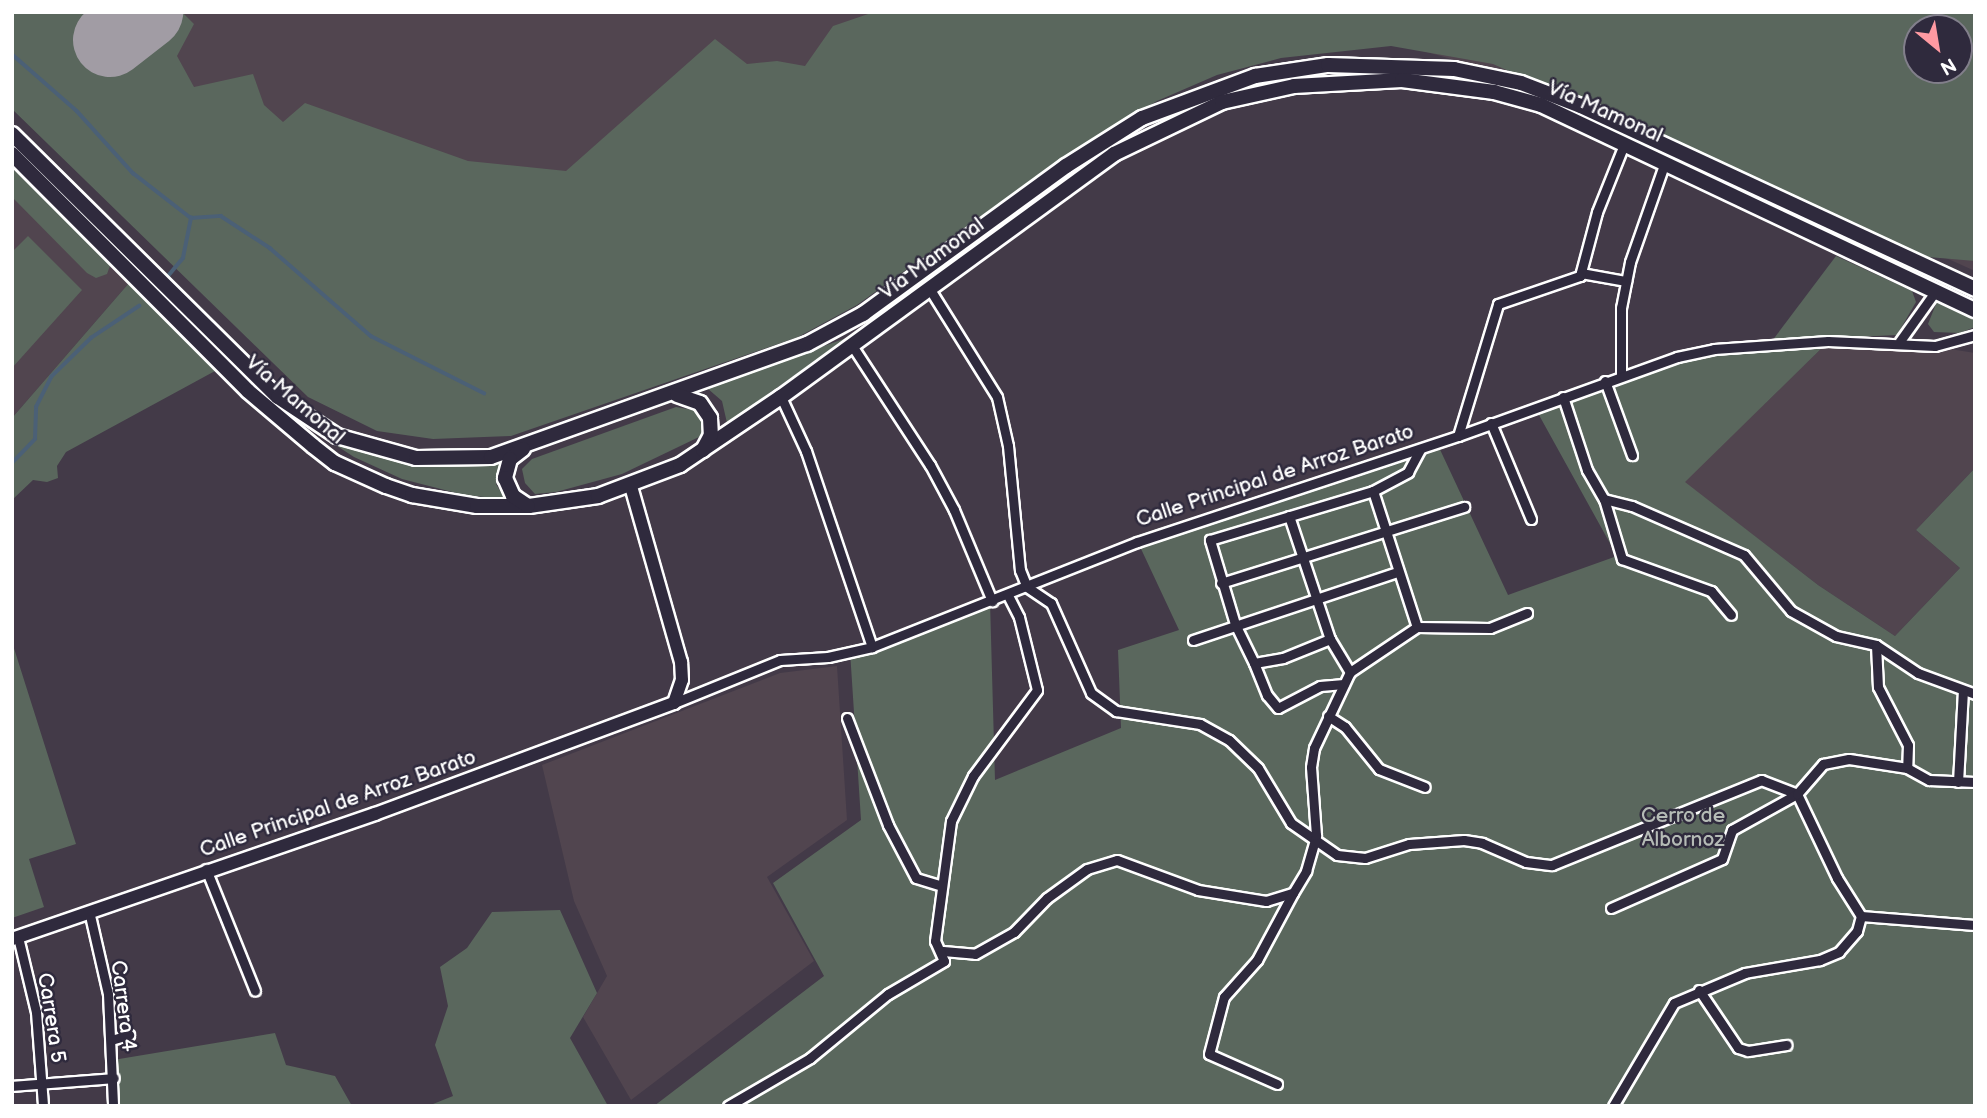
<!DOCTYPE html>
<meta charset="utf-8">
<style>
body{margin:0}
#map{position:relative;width:1987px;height:1118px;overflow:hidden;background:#433a48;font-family:"Balsamiq Sans",sans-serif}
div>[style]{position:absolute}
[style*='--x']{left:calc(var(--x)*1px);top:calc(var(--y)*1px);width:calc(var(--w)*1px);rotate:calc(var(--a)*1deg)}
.built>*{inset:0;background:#51454f}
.green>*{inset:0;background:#5a675d}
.stream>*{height:3.5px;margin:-1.75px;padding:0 1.75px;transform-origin:1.75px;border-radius:1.75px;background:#4b6076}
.runway>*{height:74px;margin:-37px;padding:0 37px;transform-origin:37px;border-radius:37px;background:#a19ca4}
.roads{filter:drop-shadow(2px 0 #fff) drop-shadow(-2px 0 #fff) drop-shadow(0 2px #fff) drop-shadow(0 -2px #fff)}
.minor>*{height:9px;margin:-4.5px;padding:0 4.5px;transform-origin:4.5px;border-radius:4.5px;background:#2f2a3d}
.tertiary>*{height:12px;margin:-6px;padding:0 6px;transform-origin:6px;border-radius:6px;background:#2f2a3d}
.primary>*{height:14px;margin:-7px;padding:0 7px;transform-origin:7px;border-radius:7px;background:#2f2a3d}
span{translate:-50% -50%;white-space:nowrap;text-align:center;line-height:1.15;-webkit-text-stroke:5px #2f2a3d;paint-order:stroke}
.street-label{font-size:21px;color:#fff}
.park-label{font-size:21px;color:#b5bbb6}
.frame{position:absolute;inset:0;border:14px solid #fff;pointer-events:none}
.north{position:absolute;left:1903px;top:14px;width:70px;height:70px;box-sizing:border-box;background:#2f2a3d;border:2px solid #827f8b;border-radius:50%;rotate:150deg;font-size:19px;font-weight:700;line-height:28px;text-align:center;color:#fff}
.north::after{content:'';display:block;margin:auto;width:24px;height:32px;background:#ff9aa2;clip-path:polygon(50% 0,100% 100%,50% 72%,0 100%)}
</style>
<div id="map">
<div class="built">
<div style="clip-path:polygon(evenodd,12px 12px,1975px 12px,1975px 271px,1590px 98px,1384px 40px,1212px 67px,633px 391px,12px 12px,1917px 28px,1959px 28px,1959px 70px,1917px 70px,1917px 28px)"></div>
<div style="clip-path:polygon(12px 166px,129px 283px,12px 418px)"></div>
<div style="clip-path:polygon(1900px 341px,1975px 353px,1975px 468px,1916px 530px,1960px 568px,1895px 636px,1818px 585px,1684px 482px,1828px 342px)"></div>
<div style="clip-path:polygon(837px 666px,847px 820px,767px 877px,814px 961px,631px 1100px,583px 1017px,607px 976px,574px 901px,542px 765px,780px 673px)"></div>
</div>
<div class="green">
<div style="clip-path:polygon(evenodd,12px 12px,182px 12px,194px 24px,177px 56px,194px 87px,253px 74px,264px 105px,283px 122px,305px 103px,468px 161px,566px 171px,715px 39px,747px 64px,777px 61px,805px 66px,833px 26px,874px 12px,1975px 12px,1975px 261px,1928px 257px,1493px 64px,1391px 46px,1281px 58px,1217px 75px,1157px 101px,1058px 161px,857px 305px,798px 337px,511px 436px,433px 439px,377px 431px,308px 397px,12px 109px,12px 12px,1917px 28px,1959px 28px,1959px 70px,1917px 70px,1917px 28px)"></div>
<div style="clip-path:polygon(12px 168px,111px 263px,107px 274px,96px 278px,87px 273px,12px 197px)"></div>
<div style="clip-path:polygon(28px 236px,82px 290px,12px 368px,12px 252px)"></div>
<div style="clip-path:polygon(1836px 256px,1912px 291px,1916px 302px,1897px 335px,1772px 341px)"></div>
<div style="clip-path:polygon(129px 283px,215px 371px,66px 452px,57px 466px,58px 478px,47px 482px,33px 480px,12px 500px,12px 418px)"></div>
<div style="clip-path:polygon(1938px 299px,1975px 316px,1975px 327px,1960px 333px,1934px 332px,1928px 324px)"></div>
<div style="clip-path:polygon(849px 337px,727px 423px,722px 401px,707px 388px)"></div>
<div style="clip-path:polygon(1828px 342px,1685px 482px,1818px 585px,1895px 636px,1960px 568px,1916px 530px,1975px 468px,1975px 1106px,654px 1106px,824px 976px,773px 883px,861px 820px,850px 651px,990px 601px,995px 780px,1121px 728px,1118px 650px,1179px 630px,1135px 536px,1436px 441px,1508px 595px,1617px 556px,1534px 406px,1677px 355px)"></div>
<div style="clip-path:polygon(277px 407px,360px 448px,501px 457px,496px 484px,505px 499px,464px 495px,402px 479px,354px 457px)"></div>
<div style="clip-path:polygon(676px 407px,699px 411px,705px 429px,699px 437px,622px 474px,556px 492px,535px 494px,525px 483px,522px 469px,532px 459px)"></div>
<div style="clip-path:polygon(12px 642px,76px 844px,29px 859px,44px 907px,12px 918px)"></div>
<div style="clip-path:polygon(560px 910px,597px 993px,570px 1038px,608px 1106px,428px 1106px,453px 1096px,435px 1045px,448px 1006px,440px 967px,467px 948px,492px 912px)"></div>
<div style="clip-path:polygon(275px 1033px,286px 1065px,335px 1076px,352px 1106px,116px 1106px,113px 1060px)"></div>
</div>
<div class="stream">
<div style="--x:12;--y:54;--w:86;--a:41.2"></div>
<div style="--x:77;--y:111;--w:84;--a:47.9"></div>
<div style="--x:133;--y:173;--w:73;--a:37.8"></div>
<div style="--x:191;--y:218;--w:30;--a:-4"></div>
<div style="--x:221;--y:216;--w:59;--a:33.1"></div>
<div style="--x:270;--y:248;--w:134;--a:41.1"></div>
<div style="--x:371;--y:336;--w:127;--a:26.8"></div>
<div style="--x:168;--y:276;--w:23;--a:-50"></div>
<div style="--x:183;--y:258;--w:41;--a:-78.7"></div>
<div style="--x:12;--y:463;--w:33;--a:-46"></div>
<div style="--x:35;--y:439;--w:32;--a:-88"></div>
<div style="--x:36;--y:407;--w:34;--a:-63"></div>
<div style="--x:51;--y:377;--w:56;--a:-44.3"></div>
<div style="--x:91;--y:338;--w:58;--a:-33.7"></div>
</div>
<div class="runway">
<div style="--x:110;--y:40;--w:46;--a:-37.9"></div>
</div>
<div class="roads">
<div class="minor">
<div style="--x:1581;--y:273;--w:46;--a:10.1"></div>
<div style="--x:929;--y:288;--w:128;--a:58"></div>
<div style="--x:997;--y:397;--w:50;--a:77.3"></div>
<div style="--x:1008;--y:446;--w:125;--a:84.5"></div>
<div style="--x:1020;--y:570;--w:18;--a:68"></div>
<div style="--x:1027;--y:587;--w:29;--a:34"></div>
<div style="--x:1051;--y:603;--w:98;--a:66"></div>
<div style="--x:1091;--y:693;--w:31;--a:36"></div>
<div style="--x:1116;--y:711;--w:85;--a:8.8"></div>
<div style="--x:1200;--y:724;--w:33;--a:29"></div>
<div style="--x:1229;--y:740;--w:40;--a:44"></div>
<div style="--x:1258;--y:768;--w:64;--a:59"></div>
<div style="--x:1291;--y:823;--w:56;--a:34.8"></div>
<div style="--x:1337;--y:855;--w:28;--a:6"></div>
<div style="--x:1365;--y:858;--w:46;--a:-17.7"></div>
<div style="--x:1409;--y:844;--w:55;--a:-4.2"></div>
<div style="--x:1464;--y:840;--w:18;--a:9"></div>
<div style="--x:1482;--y:843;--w:48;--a:23.4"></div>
<div style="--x:1526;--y:862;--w:26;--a:7"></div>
<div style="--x:1552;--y:865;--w:226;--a:-22.1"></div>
<div style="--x:1761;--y:780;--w:39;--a:21"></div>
<div style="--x:1797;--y:794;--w:93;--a:64.5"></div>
<div style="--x:1837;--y:878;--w:45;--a:57.7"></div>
<div style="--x:1861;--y:916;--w:16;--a:105"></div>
<div style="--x:1857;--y:931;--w:28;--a:131"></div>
<div style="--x:1839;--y:952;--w:21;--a:157"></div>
<div style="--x:1820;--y:960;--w:76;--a:170.2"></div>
<div style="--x:1745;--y:973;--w:77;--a:157.1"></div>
<div style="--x:1674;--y:1003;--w:120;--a:120.6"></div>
<div style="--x:1900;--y:341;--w:60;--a:-54.5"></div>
<div style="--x:851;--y:344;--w:145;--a:56.9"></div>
<div style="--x:930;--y:465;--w:51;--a:61.9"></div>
<div style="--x:954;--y:510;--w:99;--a:67.3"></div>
<div style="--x:1621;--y:376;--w:68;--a:-90"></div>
<div style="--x:1621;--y:308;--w:47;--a:-78.9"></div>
<div style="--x:1630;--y:262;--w:106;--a:-70.7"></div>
<div style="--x:1605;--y:381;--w:79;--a:70"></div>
<div style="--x:781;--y:397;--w:60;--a:65.2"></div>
<div style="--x:806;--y:451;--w:207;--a:71.4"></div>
<div style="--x:1563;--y:397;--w:77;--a:71.8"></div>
<div style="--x:1587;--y:470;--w:34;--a:60"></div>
<div style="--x:1604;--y:499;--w:29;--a:14"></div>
<div style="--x:1632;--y:506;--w:122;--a:23.6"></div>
<div style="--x:1744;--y:555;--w:73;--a:50"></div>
<div style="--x:1791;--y:611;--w:51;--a:29.1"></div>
<div style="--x:1836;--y:636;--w:41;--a:12.7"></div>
<div style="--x:1876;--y:645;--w:50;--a:33.7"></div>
<div style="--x:1918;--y:673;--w:61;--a:20.2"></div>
<div style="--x:1491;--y:423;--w:104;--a:67.4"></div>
<div style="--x:1458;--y:436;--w:138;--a:-73.1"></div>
<div style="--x:1498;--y:304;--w:87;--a:-18.9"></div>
<div style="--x:1580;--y:276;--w:66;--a:-75.1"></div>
<div style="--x:1597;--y:212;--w:75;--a:-68.2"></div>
<div style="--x:1373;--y:491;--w:143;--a:72.1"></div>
<div style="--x:1604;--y:499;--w:63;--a:73.3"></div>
<div style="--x:1622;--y:559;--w:95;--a:19.8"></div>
<div style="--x:1711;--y:591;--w:31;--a:50"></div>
<div style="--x:1289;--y:516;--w:130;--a:71.6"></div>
<div style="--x:1330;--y:639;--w:39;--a:59"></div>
<div style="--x:1221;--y:583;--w:255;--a:-17.4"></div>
<div style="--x:1330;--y:639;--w:51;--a:158"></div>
<div style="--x:1283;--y:658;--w:29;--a:170"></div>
<div style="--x:1254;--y:663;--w:43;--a:-116"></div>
<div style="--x:1235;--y:624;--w:88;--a:-106.6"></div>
<div style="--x:1210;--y:540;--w:170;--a:-16.7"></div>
<div style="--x:1373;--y:491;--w:40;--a:-28"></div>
<div style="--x:1408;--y:472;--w:26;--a:-62"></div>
<div style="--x:1193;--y:640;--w:216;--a:-18.4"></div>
<div style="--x:1876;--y:645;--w:42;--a:87.3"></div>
<div style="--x:1878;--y:687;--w:65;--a:62.7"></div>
<div style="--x:1908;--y:745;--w:23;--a:92"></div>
<div style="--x:1254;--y:663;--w:35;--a:68"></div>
<div style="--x:1267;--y:695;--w:17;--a:50"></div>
<div style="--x:1278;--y:708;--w:47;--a:-27.6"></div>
<div style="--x:1320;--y:686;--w:24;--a:-5"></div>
<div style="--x:674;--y:703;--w:114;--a:-22.1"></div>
<div style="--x:780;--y:660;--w:48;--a:-3.6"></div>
<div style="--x:828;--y:657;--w:45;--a:-12.8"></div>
<div style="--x:872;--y:647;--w:285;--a:-21.6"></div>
<div style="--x:1137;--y:542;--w:338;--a:-18.3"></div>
<div style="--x:1458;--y:436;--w:233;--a:-19.8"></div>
<div style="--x:1677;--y:357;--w:38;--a:-12"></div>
<div style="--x:1714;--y:349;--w:114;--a:-4"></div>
<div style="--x:1828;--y:341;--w:107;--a:2.7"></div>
<div style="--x:1935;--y:346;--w:41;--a:-15.4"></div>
<div style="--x:1328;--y:716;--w:20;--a:33"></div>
<div style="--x:1345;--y:727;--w:54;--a:51"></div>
<div style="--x:1379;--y:769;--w:49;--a:21.4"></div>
<div style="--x:847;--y:718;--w:115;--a:69"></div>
<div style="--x:888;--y:825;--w:60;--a:62.2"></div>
<div style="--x:916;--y:878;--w:27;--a:17"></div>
<div style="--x:1958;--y:782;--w:91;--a:-86.9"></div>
<div style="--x:206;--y:869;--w:131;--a:68.1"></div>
<div style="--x:1611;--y:908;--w:121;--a:-23.8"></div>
<div style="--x:1722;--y:859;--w:31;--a:-71"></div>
<div style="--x:1732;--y:830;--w:74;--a:-29"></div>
<div style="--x:1797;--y:794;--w:40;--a:-49"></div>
<div style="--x:1823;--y:764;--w:26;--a:-11"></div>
<div style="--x:1849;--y:759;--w:59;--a:8.8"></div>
<div style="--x:1907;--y:768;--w:25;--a:29"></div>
<div style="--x:1929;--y:780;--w:46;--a:2.5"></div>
<div style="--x:89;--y:911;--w:85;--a:77.1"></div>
<div style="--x:108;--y:994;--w:112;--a:87.4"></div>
<div style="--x:1861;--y:916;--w:114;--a:4.5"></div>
<div style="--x:18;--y:937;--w:77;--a:76.5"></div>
<div style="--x:36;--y:1012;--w:94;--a:85.7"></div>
<div style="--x:943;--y:951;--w:32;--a:5"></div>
<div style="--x:975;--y:954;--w:45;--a:-29.4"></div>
<div style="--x:1014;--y:932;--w:47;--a:-45.9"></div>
<div style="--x:1047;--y:898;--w:49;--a:-35.9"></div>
<div style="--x:1087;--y:869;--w:31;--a:-17"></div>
<div style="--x:1117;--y:860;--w:86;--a:20.3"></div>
<div style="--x:1198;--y:890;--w:69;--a:9.2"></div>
<div style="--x:1266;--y:901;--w:28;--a:-17"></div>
<div style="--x:1293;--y:893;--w:26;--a:-59"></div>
<div style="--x:1306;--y:871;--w:37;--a:-74"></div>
<div style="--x:1316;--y:835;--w:68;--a:-94.2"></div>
<div style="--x:1311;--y:767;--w:19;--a:-81"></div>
<div style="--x:1314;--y:748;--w:84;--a:-64.7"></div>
<div style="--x:1350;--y:672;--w:81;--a:-33.9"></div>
<div style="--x:1417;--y:627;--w:73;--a:0.8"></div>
<div style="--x:1490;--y:628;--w:40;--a:-22"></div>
<div style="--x:1699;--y:990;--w:70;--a:56.1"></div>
<div style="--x:1738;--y:1048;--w:10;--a:17"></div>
<div style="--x:1748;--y:1051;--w:39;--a:-9"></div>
<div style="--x:111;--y:1040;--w:19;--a:-16"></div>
<div style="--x:1277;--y:1084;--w:74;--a:-156.2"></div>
<div style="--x:1209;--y:1054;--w:59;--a:-75.3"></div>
<div style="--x:1224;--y:997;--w:50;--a:-48.3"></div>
<div style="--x:1257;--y:960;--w:76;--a:-61.8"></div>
<div style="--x:12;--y:1086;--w:102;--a:-4.5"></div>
<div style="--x:728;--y:1106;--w:95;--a:-30.3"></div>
<div style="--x:810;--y:1058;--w:101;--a:-39.4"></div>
<div style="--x:888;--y:994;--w:65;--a:-30.5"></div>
<div style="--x:944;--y:961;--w:22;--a:-114"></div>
<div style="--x:935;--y:941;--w:121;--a:-82.4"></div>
<div style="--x:951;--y:821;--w:50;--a:-63.9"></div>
<div style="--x:973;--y:776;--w:107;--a:-53.3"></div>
<div style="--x:1037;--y:690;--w:75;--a:-103.9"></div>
<div style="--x:1019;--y:617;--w:25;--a:-117"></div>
</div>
<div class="tertiary">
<div style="--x:12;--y:939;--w:384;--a:-19"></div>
<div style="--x:375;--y:814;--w:319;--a:-20.4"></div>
<div style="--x:674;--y:703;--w:24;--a:-71"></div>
<div style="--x:682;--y:680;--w:18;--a:-93"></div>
<div style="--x:681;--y:662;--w:183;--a:-105.9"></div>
</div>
<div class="primary">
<div style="--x:12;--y:134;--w:374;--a:44.7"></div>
<div style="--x:278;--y:397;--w:71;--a:33.5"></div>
<div style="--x:337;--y:436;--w:82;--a:15.6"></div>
<div style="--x:416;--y:458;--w:75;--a:-0.8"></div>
<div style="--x:491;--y:457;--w:336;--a:-19.7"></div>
<div style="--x:807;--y:344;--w:64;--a:-28.2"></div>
<div style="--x:863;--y:314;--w:251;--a:-36.1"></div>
<div style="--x:1066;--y:166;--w:90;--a:-32.3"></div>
<div style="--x:1142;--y:118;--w:121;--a:-20.4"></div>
<div style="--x:1255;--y:76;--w:74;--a:-8.6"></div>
<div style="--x:1328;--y:65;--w:126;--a:1.8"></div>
<div style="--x:1454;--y:69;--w:68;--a:11.8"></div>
<div style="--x:1521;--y:83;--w:64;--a:21"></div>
<div style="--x:1581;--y:106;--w:434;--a:24.9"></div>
<div style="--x:12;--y:154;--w:334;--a:45.1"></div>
<div style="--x:248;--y:391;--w:85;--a:40.2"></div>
<div style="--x:313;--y:446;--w:28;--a:38"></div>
<div style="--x:335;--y:463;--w:56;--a:24.3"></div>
<div style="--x:386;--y:486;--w:28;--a:19"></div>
<div style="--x:412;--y:495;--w:66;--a:9.6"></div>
<div style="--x:477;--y:506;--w:52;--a:0"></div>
<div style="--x:529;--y:506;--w:70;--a:-8.2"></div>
<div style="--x:598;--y:496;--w:88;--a:-20.7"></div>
<div style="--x:680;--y:465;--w:122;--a:-34"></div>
<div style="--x:781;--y:397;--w:412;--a:-36.1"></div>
<div style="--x:1114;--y:154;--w:120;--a:-25.7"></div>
<div style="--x:1222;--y:102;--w:74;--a:-12.5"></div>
<div style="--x:1294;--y:86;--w:108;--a:-3.2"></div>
<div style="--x:1402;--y:80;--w:93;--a:7.4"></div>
<div style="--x:1494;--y:92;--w:49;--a:15.5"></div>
<div style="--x:1541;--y:105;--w:480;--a:25.3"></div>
<div style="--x:677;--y:395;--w:24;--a:19"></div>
<div style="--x:700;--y:403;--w:18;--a:56"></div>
<div style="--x:710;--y:418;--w:17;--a:87"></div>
<div style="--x:711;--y:435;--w:17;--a:118"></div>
<div style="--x:523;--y:449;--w:16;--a:142"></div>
<div style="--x:510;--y:459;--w:20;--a:105"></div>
<div style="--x:505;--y:478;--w:20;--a:66"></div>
<div style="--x:513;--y:496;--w:18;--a:34"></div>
</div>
</div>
<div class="street-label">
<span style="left:1605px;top:112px;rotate:24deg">Vía Mamonal</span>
<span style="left:932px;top:259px;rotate:-36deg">Vía Mamonal</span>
<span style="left:295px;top:400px;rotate:41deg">Vía Mamonal</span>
<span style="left:1275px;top:476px;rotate:-18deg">Calle Principal de Arroz Barato</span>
<span style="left:338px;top:804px;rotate:-19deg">Calle Principal de Arroz Barato</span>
<span style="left:123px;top:1006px;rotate:83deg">Carrera 4</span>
<span style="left:51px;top:1018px;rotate:81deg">Carrera 5</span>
</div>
<div class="park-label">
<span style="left:1683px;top:828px">Cerro de<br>Albornoz</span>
</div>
<div class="frame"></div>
<div class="north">N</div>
</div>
